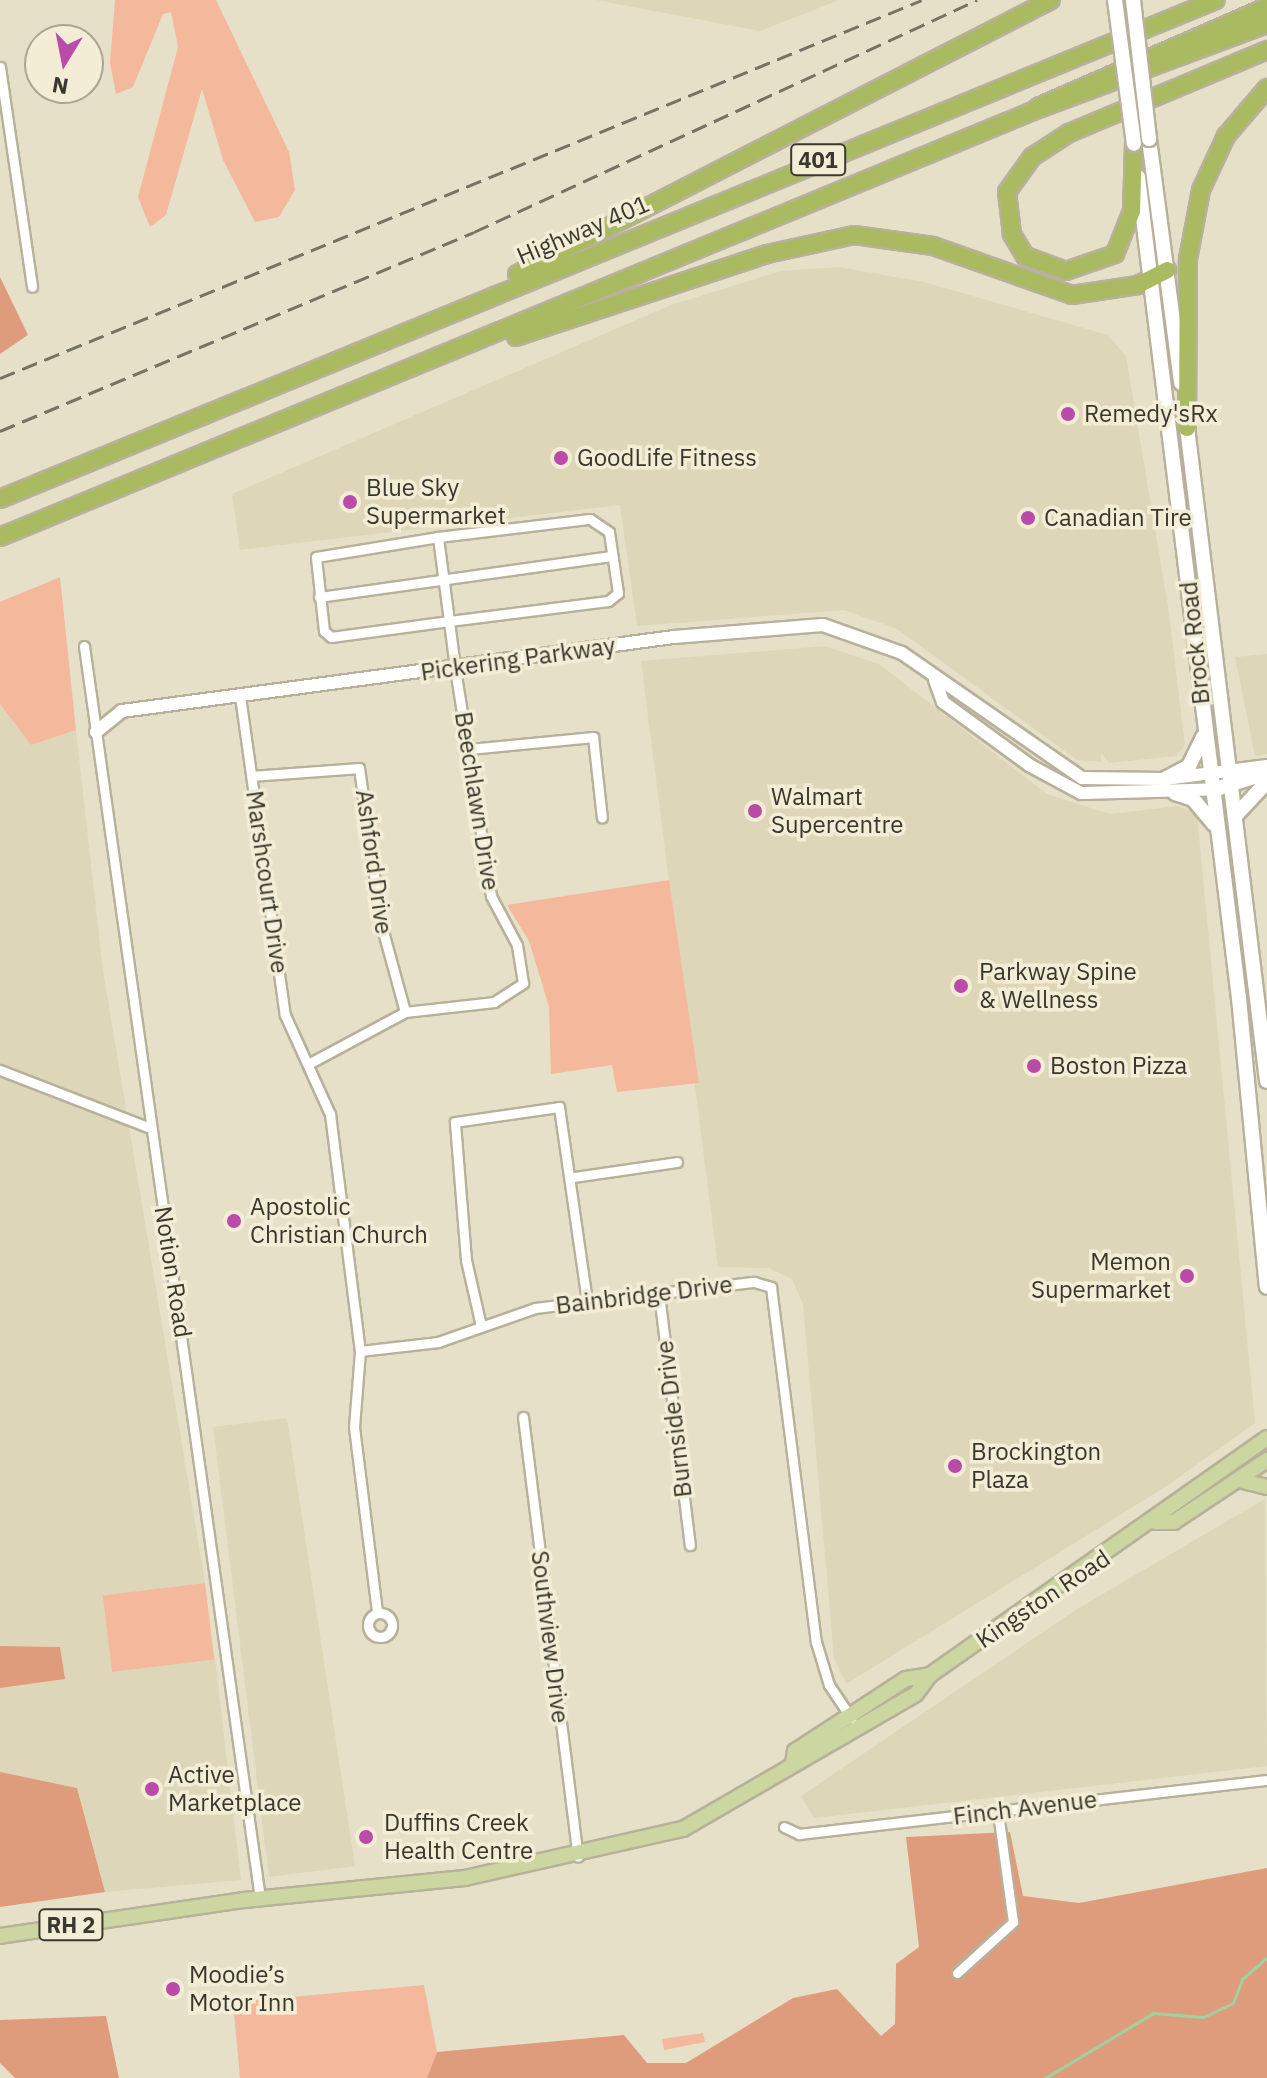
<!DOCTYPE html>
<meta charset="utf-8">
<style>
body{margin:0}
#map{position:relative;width:1267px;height:2078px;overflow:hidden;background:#e6e0c9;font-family:"IBM Plex Sans",sans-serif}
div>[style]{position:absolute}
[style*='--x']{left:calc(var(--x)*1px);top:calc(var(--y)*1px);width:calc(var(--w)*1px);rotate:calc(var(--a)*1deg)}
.built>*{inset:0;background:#ded6b8}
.green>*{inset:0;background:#f4b99d;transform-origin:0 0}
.forest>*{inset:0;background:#df9c7c}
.stream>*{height:3px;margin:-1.5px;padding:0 1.5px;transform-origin:1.5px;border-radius:1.5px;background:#a0d29b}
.roads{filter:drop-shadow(2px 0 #b7b19b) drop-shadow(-2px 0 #b7b19b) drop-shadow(0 2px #b7b19b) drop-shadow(0 -2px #b7b19b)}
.minor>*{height:9px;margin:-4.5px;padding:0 4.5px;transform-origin:4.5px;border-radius:4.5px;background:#fff}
.minor>.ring{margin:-4.5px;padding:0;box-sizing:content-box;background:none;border:9px solid #fff;border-radius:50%}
.tertiary>*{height:12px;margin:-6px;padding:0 6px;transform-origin:6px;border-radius:6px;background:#fff}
.secondary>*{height:14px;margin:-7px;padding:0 7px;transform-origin:7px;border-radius:7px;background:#fff}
.primary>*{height:14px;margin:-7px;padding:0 7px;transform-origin:7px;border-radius:7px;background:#cbd6a0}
.motorway>*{height:16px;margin:-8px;padding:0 8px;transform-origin:8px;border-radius:8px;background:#a9ba60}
.rail>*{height:3px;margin-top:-1.5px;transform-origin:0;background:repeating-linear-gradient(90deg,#767365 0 16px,transparent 0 24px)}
.bridges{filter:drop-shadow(2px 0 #b7b19b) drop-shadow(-2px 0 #b7b19b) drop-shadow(0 2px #b7b19b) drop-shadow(0 -2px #b7b19b)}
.secondary-bridge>*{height:14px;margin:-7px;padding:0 7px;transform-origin:7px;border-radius:7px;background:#fff}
.dots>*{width:22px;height:22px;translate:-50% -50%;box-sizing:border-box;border:4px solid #f3edd6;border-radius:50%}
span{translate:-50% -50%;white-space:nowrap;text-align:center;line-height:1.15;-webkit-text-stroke:7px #f3edd6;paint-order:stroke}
.shield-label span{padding:2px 6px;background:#f3edd6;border:2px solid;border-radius:6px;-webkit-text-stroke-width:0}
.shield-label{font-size:22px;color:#39372e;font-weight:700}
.street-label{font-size:24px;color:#39372e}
.poi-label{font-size:24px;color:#39372e}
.left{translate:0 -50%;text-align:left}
.right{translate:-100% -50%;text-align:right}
.north{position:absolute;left:24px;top:24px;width:80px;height:80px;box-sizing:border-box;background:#f3edd6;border:2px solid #a9a493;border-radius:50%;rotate:190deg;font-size:22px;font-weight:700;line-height:32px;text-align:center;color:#39372e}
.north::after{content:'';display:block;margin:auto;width:28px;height:36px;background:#ba4ba8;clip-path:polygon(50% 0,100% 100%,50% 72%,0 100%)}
</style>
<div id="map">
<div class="built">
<div style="clip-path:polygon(596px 0,839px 0,760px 31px)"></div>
<div style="clip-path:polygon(839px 267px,924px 282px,1108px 335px,1126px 356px,1168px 606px,1185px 745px,1176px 756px,1109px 763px,1101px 753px,1101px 762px,1077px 760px,897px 629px,844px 610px,637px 626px,620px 505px,240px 550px,232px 494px,671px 305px,781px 271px)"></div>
<div style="clip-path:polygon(825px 646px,879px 664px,1047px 794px,1110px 814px,1178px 806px,1197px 814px,1255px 1423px,1167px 1486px,846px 1684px,834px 1658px,803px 1304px,792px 1279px,769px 1268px,718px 1267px,641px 661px)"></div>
<div style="clip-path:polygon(1267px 654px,1267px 754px,1255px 756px,1235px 657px)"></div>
<div style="clip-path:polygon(0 704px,31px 745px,76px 730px,103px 971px,205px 1583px,104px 1596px,113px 1672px,215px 1659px,241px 1880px,105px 1892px,77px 1788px,0 1772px,0 1688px,64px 1679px,60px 1647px,0 1646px)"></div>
<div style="clip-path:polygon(287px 1418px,355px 1866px,269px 1877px,213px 1427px)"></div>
<div style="clip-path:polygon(1265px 1499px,1267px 1766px,814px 1818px,801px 1796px,1077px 1609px)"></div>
</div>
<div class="green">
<div style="clip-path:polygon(115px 0,216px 0,289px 152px,295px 190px,279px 217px,255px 222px,223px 160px,202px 89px,166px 215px,150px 227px,138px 197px,178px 47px,171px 12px,163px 14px,133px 87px,116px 94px,110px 62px)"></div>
<div style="clip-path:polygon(60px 577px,76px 730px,31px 745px,0 704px,0 602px)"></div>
<div style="clip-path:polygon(669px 880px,699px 1083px,617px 1092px,612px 1065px,551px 1074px,549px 1007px,529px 941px,507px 905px)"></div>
<div style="left:205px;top:1583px;width:77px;height:103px;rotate:83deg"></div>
<div style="clip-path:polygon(424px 1985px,437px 2052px,427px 2078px,240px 2078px,233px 2002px)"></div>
<div style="clip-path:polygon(703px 2033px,705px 2042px,664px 2050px,662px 2039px)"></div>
</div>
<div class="forest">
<div style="clip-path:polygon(0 277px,28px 335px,0 354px)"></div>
<div style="clip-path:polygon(0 1646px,60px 1647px,65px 1679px,0 1688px)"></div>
<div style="clip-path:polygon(0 1772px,77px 1788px,105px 1892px,0 1907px)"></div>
<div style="clip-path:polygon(1010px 1832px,1023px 1896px,1079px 1903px,1267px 1868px,1267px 2078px,427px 2078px,437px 2052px,624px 2035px,647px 2063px,686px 2063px,793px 1998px,837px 1989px,881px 2036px,895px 2024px,896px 1964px,919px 1947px,906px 1837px)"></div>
<div style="clip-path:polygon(106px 2016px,119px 2078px,15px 2078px,0 2063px,0 2020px)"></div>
</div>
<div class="stream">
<div style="--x:1045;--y:2078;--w:126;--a:-31"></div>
<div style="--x:1153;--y:2013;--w:50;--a:4.6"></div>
<div style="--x:1203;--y:2017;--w:33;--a:-25"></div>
<div style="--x:1233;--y:2003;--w:26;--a:-69"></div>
<div style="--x:1242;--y:1979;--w:33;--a:-41"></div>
</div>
<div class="roads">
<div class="minor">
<div style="--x:0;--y:67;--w:222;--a:81.7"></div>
<div style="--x:319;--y:597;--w:296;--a:-8"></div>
<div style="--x:84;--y:646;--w:1264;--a:82"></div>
<div style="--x:240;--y:696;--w:322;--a:82"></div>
<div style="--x:285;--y:1015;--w:109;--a:65.6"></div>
<div style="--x:330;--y:1114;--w:239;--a:82.8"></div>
<div style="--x:360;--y:1351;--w:79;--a:-6.6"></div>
<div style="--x:438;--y:1342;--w:103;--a:-19.3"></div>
<div style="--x:535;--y:1308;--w:221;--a:-6.8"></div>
<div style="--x:754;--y:1282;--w:18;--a:16"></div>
<div style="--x:771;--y:1287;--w:358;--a:82.8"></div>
<div style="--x:816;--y:1642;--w:45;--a:73.2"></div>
<div style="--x:829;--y:1685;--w:40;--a:56"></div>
<div style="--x:469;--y:749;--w:125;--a:-5.5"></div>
<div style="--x:593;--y:737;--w:81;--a:83.7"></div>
<div style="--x:252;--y:776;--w:107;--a:-4.3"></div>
<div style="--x:359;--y:768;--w:158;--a:82"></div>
<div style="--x:381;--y:924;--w:91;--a:74.7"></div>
<div style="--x:310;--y:1063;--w:108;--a:-28.2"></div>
<div style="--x:405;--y:1012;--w:90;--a:-6.4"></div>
<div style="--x:494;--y:1002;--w:35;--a:-33"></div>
<div style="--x:523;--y:983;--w:38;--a:-99"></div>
<div style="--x:517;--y:945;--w:55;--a:-118"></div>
<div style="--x:491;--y:896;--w:231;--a:-99"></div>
<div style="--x:455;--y:668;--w:47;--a:-97.3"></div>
<div style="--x:449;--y:621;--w:85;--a:-97.5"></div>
<div style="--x:438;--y:537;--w:153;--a:-6.8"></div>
<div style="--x:590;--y:519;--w:23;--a:34"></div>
<div style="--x:609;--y:532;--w:62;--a:81.6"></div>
<div style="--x:618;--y:593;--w:13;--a:141"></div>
<div style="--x:608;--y:601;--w:160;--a:172.8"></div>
<div style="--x:449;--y:621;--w:119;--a:172.3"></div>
<div style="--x:331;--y:637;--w:9;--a:-139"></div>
<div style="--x:324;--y:631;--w:74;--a:-96.2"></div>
<div style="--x:316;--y:557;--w:124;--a:-9.3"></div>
<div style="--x:0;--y:1070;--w:161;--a:21.1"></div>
<div style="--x:574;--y:1177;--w:104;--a:-8.3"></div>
<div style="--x:659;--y:1294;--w:253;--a:83"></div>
<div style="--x:481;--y:1326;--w:68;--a:-102.8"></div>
<div style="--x:466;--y:1260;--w:138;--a:-94.6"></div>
<div style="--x:455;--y:1122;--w:105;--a:-8.2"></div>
<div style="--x:559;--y:1107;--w:196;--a:81.8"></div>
<div style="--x:360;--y:1351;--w:76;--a:94.5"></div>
<div style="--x:354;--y:1427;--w:186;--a:82.9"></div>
<div style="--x:523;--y:1417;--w:443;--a:82.9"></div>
<div class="ring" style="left:368px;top:1613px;width:15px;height:15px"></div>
<div style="--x:784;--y:1827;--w:17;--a:25"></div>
<div style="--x:799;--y:1834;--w:471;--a:-6.6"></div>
<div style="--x:957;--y:1973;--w:76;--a:-42.3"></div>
<div style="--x:1013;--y:1922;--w:111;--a:-97.8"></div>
</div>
<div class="tertiary">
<div style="--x:935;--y:680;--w:23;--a:70"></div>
<div style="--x:943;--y:702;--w:107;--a:36.2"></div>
<div style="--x:1029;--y:765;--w:59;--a:28.3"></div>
<div style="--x:1081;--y:793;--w:139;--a:-1.6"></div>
<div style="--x:96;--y:732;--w:33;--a:-39"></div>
<div style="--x:122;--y:711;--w:557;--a:-7.64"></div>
<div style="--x:674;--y:637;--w:149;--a:-4.6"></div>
<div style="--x:823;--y:625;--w:84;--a:19.5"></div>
<div style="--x:902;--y:653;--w:219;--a:34.8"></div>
<div style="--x:1082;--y:778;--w:83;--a:0.7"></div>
<div style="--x:1165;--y:779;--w:103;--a:-7.3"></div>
</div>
<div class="secondary">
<div style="--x:1149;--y:139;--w:246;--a:82.5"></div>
<div style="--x:1138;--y:177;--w:827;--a:82.99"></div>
<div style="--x:1239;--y:998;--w:290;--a:84.5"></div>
<div style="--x:1186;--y:419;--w:667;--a:83.02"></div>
<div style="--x:1165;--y:779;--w:27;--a:-28"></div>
<div style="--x:1189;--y:766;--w:32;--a:-64"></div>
<div style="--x:1212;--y:790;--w:58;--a:-17.2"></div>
<div style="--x:1175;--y:793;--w:19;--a:18"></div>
<div style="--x:1193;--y:799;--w:33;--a:50"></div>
<div style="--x:1237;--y:814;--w:42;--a:-46.9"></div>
</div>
<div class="primary">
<div style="--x:1239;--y:1480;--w:29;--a:14"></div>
<div style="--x:1155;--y:1522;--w:19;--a:0"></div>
<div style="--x:1174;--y:1522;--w:112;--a:-33.7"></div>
<div style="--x:793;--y:1763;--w:12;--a:-81"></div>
<div style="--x:795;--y:1751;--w:132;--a:-33"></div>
<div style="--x:906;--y:1679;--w:24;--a:-9"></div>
<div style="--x:0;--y:1936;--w:247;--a:-8.4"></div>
<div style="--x:244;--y:1900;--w:222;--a:-5.7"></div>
<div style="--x:465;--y:1878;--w:223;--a:-12.7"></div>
<div style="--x:683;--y:1829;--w:269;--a:-30.1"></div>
<div style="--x:916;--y:1694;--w:24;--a:-54"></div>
<div style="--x:930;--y:1675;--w:412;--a:-35.1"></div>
</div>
<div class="motorway">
<div style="--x:1038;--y:107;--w:250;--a:-23.6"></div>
<div style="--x:1134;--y:144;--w:67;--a:91.7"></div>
<div style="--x:1132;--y:211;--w:46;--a:111.6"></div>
<div style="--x:1115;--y:254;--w:52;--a:160.9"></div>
<div style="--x:1066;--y:271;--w:44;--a:-159.9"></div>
<div style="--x:1025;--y:256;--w:26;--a:-121"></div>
<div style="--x:1012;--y:234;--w:42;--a:-96.8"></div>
<div style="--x:1007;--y:192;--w:43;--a:-54.5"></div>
<div style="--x:1032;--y:157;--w:44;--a:-33"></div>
<div style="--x:1069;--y:133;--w:215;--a:-22.7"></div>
<div style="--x:517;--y:274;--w:600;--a:-27.16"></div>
<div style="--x:516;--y:337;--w:264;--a:-18.3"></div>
<div style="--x:767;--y:254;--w:89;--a:-12.3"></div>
<div style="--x:854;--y:235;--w:80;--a:7.9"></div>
<div style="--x:933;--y:246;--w:147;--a:19.4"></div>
<div style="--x:1072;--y:295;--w:67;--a:-8.6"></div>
<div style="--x:1138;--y:285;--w:33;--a:-27"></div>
<div style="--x:1187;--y:428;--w:169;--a:-89.7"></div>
<div style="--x:1188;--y:259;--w:70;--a:-79.3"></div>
<div style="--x:1201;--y:190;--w:60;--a:-65.2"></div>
<div style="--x:1226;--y:136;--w:63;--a:-49.5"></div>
<div style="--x:0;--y:499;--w:1314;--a:-22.31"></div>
<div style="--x:0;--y:537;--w:1117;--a:-22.41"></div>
<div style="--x:1033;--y:111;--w:250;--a:-20.4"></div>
</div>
</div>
<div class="rail">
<div style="--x:0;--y:378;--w:996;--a:-22.29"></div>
<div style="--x:0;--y:431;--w:514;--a:-22.77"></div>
<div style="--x:474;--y:232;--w:554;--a:-24.76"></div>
</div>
<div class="bridges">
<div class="secondary-bridge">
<div style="--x:1115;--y:0;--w:145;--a:82.5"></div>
<div style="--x:1133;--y:0;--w:140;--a:83.4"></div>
</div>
</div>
<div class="dots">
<div style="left:1068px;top:414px;background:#ba4ba8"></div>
<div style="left:561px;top:458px;background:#ba4ba8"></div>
<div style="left:350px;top:502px;background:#ba4ba8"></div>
<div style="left:1028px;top:518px;background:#ba4ba8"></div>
<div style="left:755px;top:811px;background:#ba4ba8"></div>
<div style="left:961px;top:986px;background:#ba4ba8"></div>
<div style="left:1034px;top:1066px;background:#ba4ba8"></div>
<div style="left:234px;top:1221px;background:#ba4ba8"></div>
<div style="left:1187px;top:1276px;background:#ba4ba8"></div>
<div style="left:955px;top:1466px;background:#ba4ba8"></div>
<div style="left:152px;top:1789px;background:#ba4ba8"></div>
<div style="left:366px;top:1837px;background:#ba4ba8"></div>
<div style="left:173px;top:1989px;background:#ba4ba8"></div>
</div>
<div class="shield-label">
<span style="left:818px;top:160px">401</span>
<span style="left:71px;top:1925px">RH 2</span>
</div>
<div class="street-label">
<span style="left:583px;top:230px;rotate:-23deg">Highway 401</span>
<span style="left:1195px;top:643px;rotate:-96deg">Brock Road</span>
<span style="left:518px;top:659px;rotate:-8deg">Pickering Parkway</span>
<span style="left:477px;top:801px;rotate:81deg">Beechlawn Drive</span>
<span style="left:374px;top:862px;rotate:82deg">Ashford Drive</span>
<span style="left:267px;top:882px;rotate:82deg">Marshcourt Drive</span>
<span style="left:173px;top:1272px;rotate:81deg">Notion Road</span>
<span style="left:644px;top:1295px;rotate:-7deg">Bainbridge Drive</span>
<span style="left:674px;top:1419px;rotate:-97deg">Burnside Drive</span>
<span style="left:1043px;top:1599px;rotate:-34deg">Kingston Road</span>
<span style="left:550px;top:1637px;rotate:83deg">Southview Drive</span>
<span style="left:1025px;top:1808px;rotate:-7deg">Finch Avenue</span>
</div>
<div class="poi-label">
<span class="left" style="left:1084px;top:414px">Remedy'sRx</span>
<span class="left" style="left:577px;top:458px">GoodLife Fitness</span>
<span class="left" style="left:366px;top:502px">Blue Sky<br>Supermarket</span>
<span class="left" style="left:1044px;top:518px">Canadian Tire</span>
<span class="left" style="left:771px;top:811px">Walmart<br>Supercentre</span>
<span class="left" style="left:979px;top:986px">Parkway Spine<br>&amp; Wellness</span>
<span class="left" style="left:1050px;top:1066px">Boston Pizza</span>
<span class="left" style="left:250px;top:1221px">Apostolic<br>Christian Church</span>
<span class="right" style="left:1171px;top:1276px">Memon<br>Supermarket</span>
<span class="left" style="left:971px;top:1466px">Brockington<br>Plaza</span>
<span class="left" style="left:168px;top:1789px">Active<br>Marketplace</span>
<span class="left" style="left:384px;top:1837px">Duffins Creek<br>Health Centre</span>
<span class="left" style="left:189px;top:1989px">Moodie’s<br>Motor Inn</span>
</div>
<div class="north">N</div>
</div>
